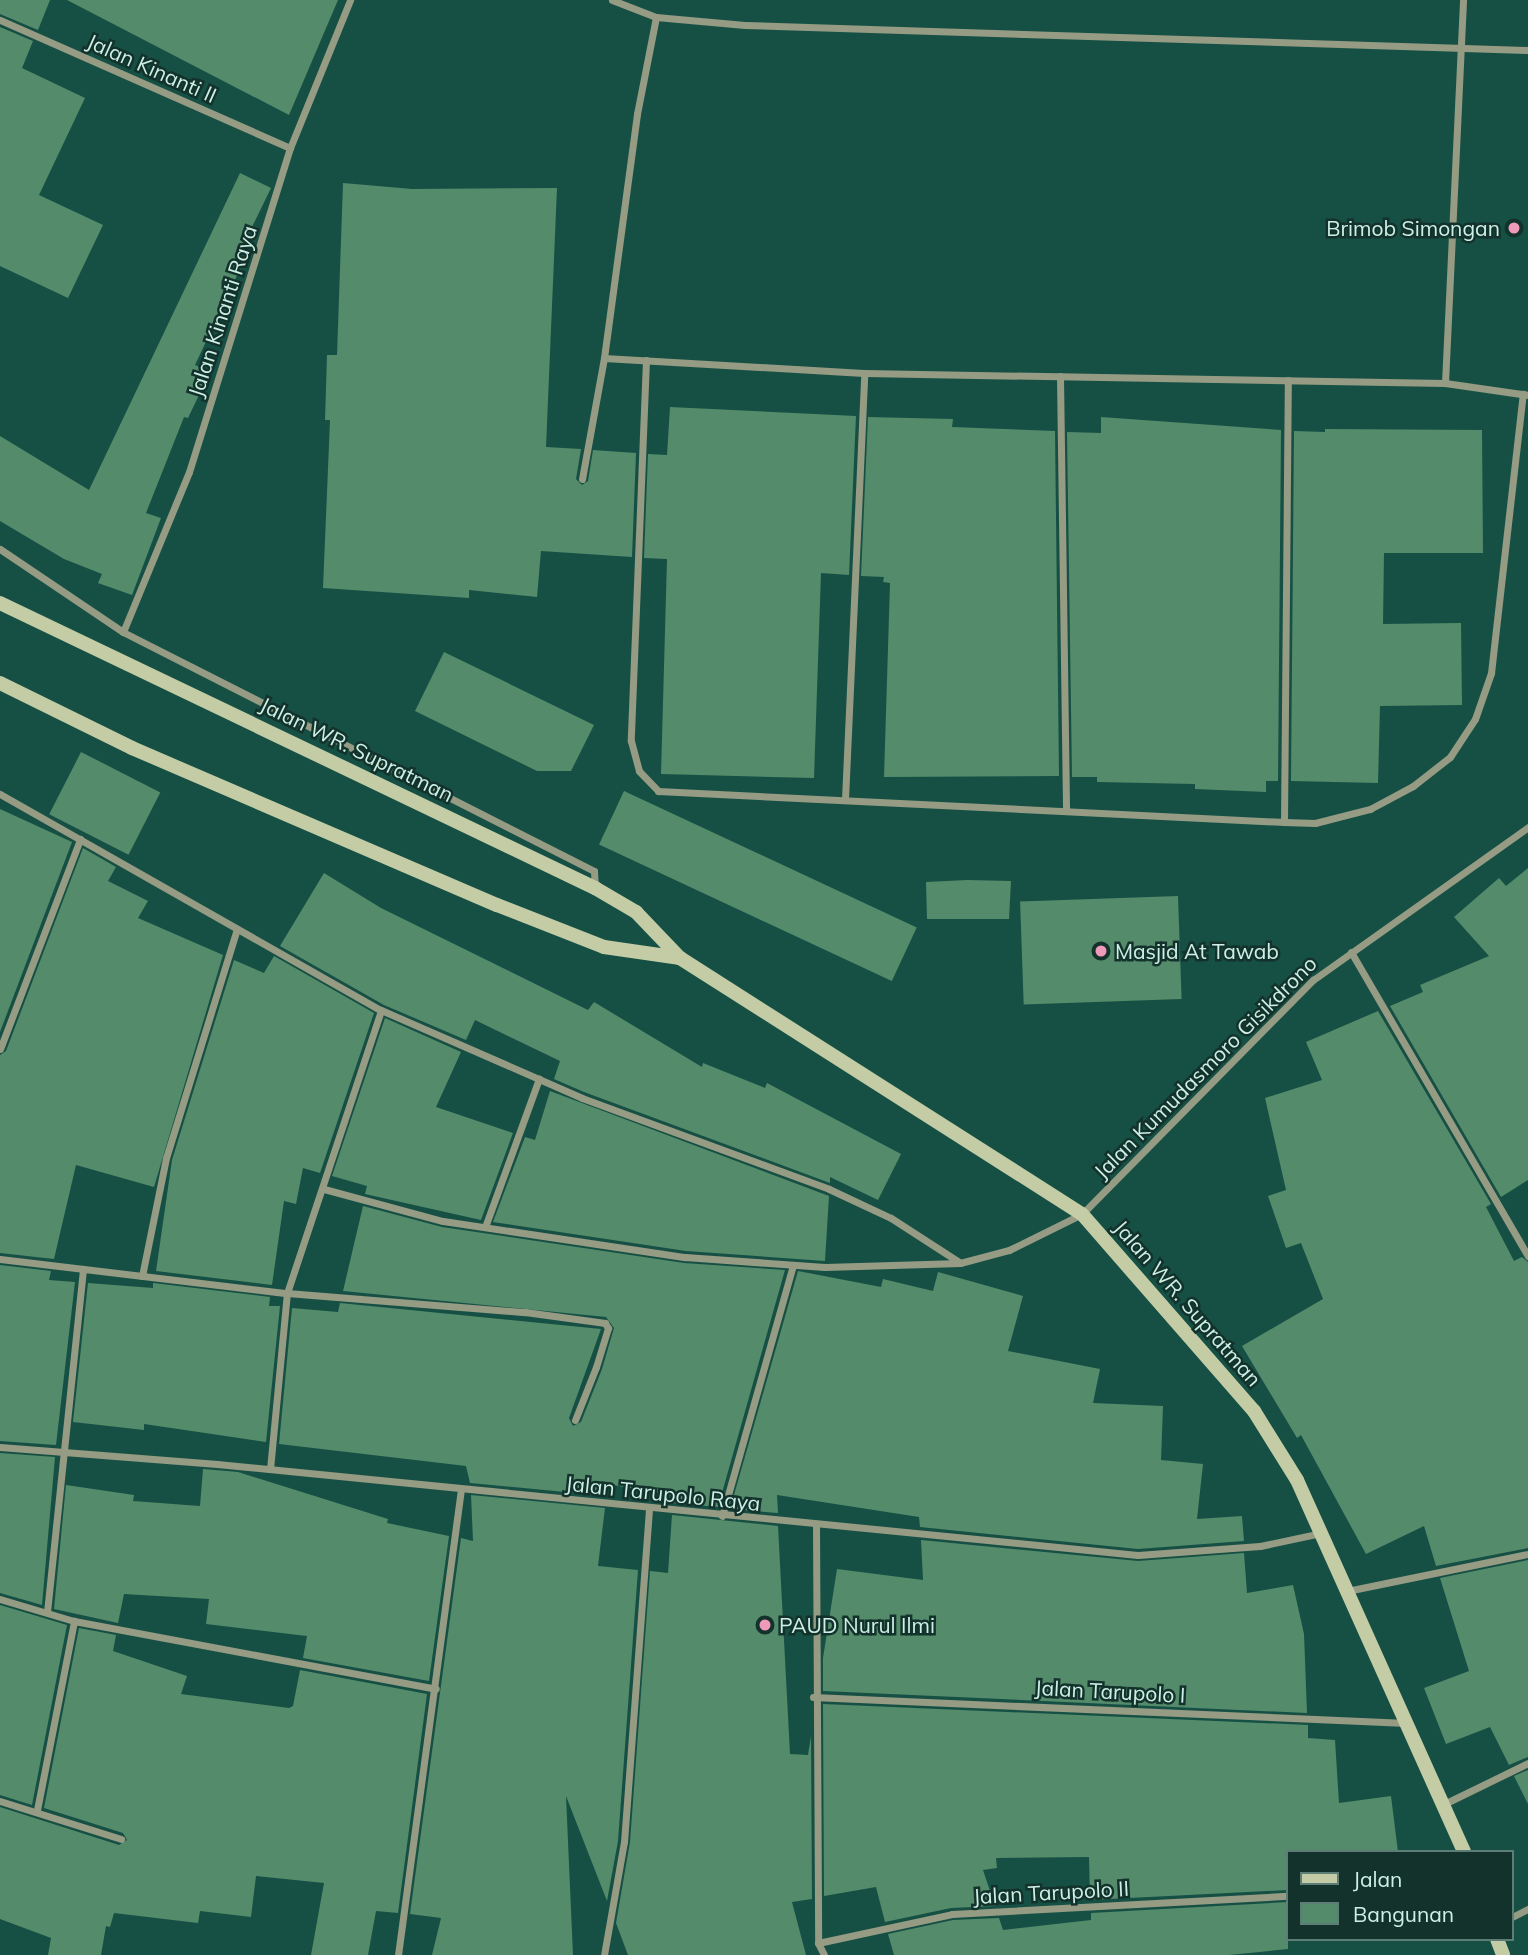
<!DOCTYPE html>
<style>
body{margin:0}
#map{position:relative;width:1528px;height:1955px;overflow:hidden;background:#165045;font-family:Mulish,sans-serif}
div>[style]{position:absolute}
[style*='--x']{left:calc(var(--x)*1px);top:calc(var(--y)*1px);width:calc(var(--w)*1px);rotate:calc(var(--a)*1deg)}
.building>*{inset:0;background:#548b6b;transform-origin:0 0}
.street>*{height:7px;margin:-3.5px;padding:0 3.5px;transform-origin:3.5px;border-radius:3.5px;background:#969b83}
.secondary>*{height:14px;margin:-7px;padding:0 7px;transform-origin:7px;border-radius:7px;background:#c3cca5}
.dots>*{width:19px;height:19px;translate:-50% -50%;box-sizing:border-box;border:4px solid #13322b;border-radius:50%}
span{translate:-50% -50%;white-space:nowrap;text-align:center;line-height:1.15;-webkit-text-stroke:5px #13322b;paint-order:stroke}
.street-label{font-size:21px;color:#cdf0e6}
.poi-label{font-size:21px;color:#cdf0e6}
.right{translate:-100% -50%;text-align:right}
.left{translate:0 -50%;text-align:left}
.legend{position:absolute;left:1286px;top:1850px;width:228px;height:91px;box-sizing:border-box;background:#13322b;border:2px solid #5d7e76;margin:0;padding:9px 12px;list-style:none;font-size:21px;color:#cdf0e6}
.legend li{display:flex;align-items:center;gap:14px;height:35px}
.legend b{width:35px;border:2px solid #5d7e76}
</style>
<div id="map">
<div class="building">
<div style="clip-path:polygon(0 0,50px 0,38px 30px,0 14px)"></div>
<div style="clip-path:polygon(67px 0,338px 0,289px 115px)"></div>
<div style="clip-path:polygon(0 27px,33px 41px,22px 68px,85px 98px,39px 195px,103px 225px,68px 298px,0 266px)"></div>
<div style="clip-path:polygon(240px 173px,271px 188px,234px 264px,241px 267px,195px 365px,210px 372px,188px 418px,184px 417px,146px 513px,161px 518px,132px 595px,98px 583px,102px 574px,64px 559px,0 521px,0 436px,89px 490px)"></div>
<div style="clip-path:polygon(343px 183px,412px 189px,557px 188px,546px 447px,581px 449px,576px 479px,582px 485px,588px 481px,593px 450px,636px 453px,632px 557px,541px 551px,537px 597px,469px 590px,469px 598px,323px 588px,330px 420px,325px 420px,327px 355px,337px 355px)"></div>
<div style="clip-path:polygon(670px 407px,856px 416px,849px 575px,821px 573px,814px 778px,661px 774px,667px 559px,644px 558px,648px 454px,667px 455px)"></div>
<div style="clip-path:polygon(868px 417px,953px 419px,952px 427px,1055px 431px,1059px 776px,884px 777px,890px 583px,883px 582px,884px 577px,861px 576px)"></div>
<div style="clip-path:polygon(1101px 417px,1281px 430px,1278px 781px,1266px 781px,1266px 792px,1195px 789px,1195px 784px,1097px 782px,1097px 777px,1072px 777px,1067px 432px,1101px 433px)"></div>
<div style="clip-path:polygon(1325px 429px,1482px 430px,1483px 553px,1384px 553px,1383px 624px,1461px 623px,1462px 705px,1380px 706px,1378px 783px,1291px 781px,1294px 431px,1325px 432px)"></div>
<div style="clip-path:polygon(444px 652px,594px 725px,571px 771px,537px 771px,415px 711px)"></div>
<div style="left:81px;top:752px;width:89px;height:70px;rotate:27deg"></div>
<div style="left:624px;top:791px;width:323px;height:59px;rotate:25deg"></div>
<div style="clip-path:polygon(0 809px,72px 842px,0 1032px)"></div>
<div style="clip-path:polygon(83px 848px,116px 867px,108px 881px,148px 901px,138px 918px,223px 955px,154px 1187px,76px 1165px,54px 1259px,0 1253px,0 1055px,6px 1051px)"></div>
<div style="clip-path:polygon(1528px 868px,1528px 1180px,1501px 1197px,1390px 1006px,1423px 992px,1420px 985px,1489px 956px,1454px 917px,1499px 878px,1506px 886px)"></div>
<div style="clip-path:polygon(324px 873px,381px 908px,588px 1010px,594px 1002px,702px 1067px,703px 1063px,765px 1088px,767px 1083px,901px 1154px,878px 1200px,830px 1177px,830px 1183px,584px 1092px,554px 1079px,560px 1061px,475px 1020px,466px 1040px,384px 1005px,280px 946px)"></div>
<div style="clip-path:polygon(967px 880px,1011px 881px,1009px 919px,927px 919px,926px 882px)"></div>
<div style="left:1178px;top:896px;width:103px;height:158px;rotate:88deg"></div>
<div style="clip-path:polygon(274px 956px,374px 1013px,320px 1173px,303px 1168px,296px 1204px,284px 1201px,272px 1285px,156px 1271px,172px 1160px,234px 960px,264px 973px)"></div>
<div style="clip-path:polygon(1378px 1011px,1491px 1204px,1486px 1207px,1514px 1261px,1522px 1257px,1528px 1262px,1528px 1548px,1436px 1566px,1424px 1526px,1366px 1554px,1301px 1435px,1297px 1438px,1242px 1346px,1323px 1299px,1301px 1243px,1286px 1248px,1268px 1196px,1286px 1190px,1265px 1098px,1322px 1080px,1306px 1042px)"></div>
<div style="clip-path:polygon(385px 1018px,461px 1052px,436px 1107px,513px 1133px,481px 1220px,365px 1194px,367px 1186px,332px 1176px)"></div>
<div style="clip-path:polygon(550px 1091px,829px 1196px,825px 1261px,686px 1251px,493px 1222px,525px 1137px,535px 1140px)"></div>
<div style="clip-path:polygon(363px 1206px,442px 1227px,684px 1263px,785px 1270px,718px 1507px,672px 1503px,673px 1496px,608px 1484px,607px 1496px,470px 1483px,466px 1466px,279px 1444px,292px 1308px,338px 1312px,340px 1303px,601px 1329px,569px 1418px,573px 1426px,581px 1422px,602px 1369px,614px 1328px,606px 1317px,343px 1291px)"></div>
<div style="clip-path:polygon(0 1265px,51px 1271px,49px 1280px,75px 1282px,56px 1445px,0 1441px)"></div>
<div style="clip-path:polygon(798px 1271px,881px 1287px,883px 1279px,933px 1291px,938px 1272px,1023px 1296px,1008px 1351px,1100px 1369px,1093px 1403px,1163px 1406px,1161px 1460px,1203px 1464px,1197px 1519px,1242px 1516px,1244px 1541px,1138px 1549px,920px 1527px,919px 1517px,777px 1495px,778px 1513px,730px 1509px)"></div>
<div style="clip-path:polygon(88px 1283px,153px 1288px,153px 1283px,270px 1297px,269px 1306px,280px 1306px,266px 1442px,144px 1424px,144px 1430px,73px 1422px)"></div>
<div style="clip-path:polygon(0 1453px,55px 1457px,42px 1605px,0 1593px)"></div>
<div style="clip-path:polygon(203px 1469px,238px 1472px,388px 1519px,387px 1523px,449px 1536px,429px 1681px,303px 1658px,307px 1636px,206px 1624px,209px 1599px,124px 1594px,118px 1623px,54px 1609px,66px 1485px,134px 1495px,133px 1501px,200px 1506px)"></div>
<div style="clip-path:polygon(471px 1495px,605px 1508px,598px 1566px,638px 1570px,618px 1841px,607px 1901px,566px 1796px,573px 1955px,432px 1955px,441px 1918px,410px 1914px,461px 1538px,473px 1541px)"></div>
<div style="clip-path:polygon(672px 1515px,778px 1526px,790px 1754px,808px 1755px,811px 1736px,812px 1899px,792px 1902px,806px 1955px,628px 1955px,616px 1923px,630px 1842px,650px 1571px,668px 1573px)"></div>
<div style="clip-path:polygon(921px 1540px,1138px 1561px,1244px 1553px,1247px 1593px,1293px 1585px,1304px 1634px,1307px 1713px,823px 1691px,823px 1658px,837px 1569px,923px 1580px)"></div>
<div style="clip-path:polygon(1528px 1560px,1528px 1757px,1509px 1765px,1490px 1727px,1446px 1744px,1424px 1688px,1469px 1671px,1440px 1578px)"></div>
<div style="clip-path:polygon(0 1605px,67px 1625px,32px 1805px,0 1795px)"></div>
<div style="clip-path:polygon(79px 1628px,116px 1635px,113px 1651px,187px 1676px,181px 1694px,289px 1708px,293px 1706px,300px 1670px,427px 1694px,398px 1913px,376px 1911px,368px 1955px,311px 1955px,324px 1883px,256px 1876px,251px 1917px,200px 1911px,198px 1923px,114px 1913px,110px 1927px,106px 1926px,101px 1955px,48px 1955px,51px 1938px,0 1919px,0 1807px,119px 1845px,127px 1840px,123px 1833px,44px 1808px)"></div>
<div style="clip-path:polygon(823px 1704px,1308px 1725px,1308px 1738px,1335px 1740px,1339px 1803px,1391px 1796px,1398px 1852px,1288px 1852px,1288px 1890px,1090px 1900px,1089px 1857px,996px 1858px,997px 1868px,983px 1870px,995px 1906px,951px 1908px,885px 1922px,876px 1887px,824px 1896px)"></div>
<div style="clip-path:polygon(1528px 1770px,1528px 1804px,1514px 1776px)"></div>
<div style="clip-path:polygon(1288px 1902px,1288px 1949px,1229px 1955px,894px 1955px,888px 1934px,953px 1920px,999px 1918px,1003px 1930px,1091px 1920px,1091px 1913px)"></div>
</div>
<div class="street">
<div style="--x:612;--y:0;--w:47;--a:21.1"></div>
<div style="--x:656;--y:17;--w:89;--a:5.1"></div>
<div style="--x:745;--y:25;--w:783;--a:1.83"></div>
<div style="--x:656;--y:17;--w:99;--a:101.1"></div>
<div style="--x:637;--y:114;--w:246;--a:97.7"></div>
<div style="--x:604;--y:358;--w:260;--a:3.3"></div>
<div style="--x:864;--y:373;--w:581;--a:0.99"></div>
<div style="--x:1445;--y:383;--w:84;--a:8.2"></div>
<div style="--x:0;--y:20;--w:317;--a:23.8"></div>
<div style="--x:646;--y:360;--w:381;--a:92.3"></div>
<div style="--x:631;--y:741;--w:31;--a:75"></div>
<div style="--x:639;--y:771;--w:28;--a:46"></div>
<div style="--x:658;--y:791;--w:627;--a:2.84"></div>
<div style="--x:1284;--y:822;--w:31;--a:2"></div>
<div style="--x:1315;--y:823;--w:57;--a:-14.3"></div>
<div style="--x:1370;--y:809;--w:49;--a:-28.1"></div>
<div style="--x:1413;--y:786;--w:47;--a:-38.1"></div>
<div style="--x:1450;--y:757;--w:45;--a:-56.7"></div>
<div style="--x:1475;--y:719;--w:49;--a:-70.8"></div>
<div style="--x:1491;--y:673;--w:281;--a:-83.5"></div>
<div style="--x:1060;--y:376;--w:435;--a:89.2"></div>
<div style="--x:1445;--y:383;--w:383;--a:-87.3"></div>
<div style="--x:582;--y:479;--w:123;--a:-79.7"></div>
<div style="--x:0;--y:549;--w:148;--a:34"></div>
<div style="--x:123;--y:632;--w:528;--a:26.9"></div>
<div style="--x:594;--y:871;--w:17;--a:87"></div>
<div style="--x:123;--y:632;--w:173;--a:-67.6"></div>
<div style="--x:189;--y:472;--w:339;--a:-72.7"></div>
<div style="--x:290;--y:148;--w:160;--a:-67.9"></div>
<div style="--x:0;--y:794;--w:438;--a:29.6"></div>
<div style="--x:381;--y:1010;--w:219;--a:23.6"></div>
<div style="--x:582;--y:1098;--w:263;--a:20.2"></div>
<div style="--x:829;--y:1189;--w:68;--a:25.1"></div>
<div style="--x:891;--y:1218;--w:81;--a:32.9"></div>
<div style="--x:845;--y:799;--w:426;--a:-87.4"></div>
<div style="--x:1284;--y:822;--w:442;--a:-89.5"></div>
<div style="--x:1351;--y:952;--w:352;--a:59.8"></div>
<div style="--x:0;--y:1049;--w:225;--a:-69.1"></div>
<div style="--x:324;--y:1189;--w:123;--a:15.1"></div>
<div style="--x:443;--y:1221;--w:245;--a:8.5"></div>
<div style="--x:685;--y:1257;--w:140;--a:4.1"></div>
<div style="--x:825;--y:1267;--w:135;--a:-1.7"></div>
<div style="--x:960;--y:1263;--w:51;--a:-14.9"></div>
<div style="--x:1009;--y:1250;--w:81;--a:-26.3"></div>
<div style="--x:1082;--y:1214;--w:329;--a:-45.4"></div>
<div style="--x:1313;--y:980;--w:264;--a:-35.4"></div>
<div style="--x:485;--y:1227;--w:158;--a:-70"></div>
<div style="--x:0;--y:1259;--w:289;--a:6.8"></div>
<div style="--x:287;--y:1293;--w:239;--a:4.6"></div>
<div style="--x:525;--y:1312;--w:81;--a:7.8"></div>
<div style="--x:605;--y:1323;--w:6;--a:59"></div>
<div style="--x:608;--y:1328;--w:41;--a:107.1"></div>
<div style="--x:596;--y:1367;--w:57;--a:111.6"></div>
<div style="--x:142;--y:1276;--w:120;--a:-78.5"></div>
<div style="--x:166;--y:1158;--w:240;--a:-72.8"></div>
<div style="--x:0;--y:1447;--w:218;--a:4.5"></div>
<div style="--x:217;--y:1464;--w:925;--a:5.64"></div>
<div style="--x:1138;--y:1555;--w:122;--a:-4.2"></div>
<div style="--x:1260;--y:1546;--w:62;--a:-12"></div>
<div style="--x:270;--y:1469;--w:177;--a:-84.5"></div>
<div style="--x:287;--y:1293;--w:298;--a:-71.6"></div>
<div style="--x:722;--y:1516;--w:261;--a:-74.2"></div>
<div style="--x:816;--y:1525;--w:418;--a:89.7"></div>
<div style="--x:818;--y:1943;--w:13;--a:63"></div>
<div style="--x:1347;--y:1591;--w:185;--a:-11.6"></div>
<div style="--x:0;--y:1599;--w:77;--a:16.6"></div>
<div style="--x:74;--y:1621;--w:368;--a:10.6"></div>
<div style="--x:47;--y:1612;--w:345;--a:-84"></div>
<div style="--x:813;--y:1697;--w:594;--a:2.51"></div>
<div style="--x:0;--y:1801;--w:127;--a:17.4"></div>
<div style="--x:1444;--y:1804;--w:93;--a:-26"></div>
<div style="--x:37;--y:1810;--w:193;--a:-78.9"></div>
<div style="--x:1512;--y:1917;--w:18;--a:-27"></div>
<div style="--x:818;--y:1943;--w:137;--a:-12.2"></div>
<div style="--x:952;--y:1914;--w:336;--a:-3.1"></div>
<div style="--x:398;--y:1955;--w:469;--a:-82.3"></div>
<div style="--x:604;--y:1955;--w:115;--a:-80"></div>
<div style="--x:624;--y:1842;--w:336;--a:-85.7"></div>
</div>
<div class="secondary">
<div style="--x:0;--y:603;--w:660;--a:25.59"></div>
<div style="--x:595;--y:888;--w:48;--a:30.3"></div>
<div style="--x:636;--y:912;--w:64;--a:46.3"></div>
<div style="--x:680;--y:958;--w:477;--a:32.5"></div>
<div style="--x:1082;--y:1214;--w:262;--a:48.9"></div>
<div style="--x:1254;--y:1411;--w:81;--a:58.1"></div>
<div style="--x:1297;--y:1480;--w:408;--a:65.8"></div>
<div style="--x:0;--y:683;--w:147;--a:26.2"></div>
<div style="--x:132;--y:748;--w:397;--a:23.3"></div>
<div style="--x:497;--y:905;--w:115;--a:21.4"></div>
<div style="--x:604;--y:947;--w:77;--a:8.2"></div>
<div style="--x:1497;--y:1939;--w:17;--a:69"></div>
</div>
<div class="dots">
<div style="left:1514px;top:228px;background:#ef9ab8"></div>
<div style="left:1101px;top:951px;background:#ef9ab8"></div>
<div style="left:765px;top:1625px;background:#ef9ab8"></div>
</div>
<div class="street-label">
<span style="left:152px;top:68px;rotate:24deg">Jalan Kinanti II</span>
<span style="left:222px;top:311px;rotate:-72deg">Jalan Kinanti Raya</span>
<span style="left:357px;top:749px;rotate:26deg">Jalan WR. Supratman</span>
<span style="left:1205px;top:1067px;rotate:-45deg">Jalan Kumudasmoro Gisikdrono</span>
<span style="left:1188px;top:1303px;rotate:49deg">Jalan WR. Supratman</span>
<span style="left:663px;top:1493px;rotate:6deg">Jalan Tarupolo Raya</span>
<span style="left:1110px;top:1691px;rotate:3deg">Jalan Tarupolo I</span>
<span style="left:1051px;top:1892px;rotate:-3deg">Jalan Tarupolo II</span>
</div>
<div class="poi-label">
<span class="right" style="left:1500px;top:228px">Brimob Simongan</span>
<span class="left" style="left:1115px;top:951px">Masjid At Tawab</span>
<span class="left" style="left:779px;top:1625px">PAUD Nurul Ilmi</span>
</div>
<ul class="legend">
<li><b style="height:9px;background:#c3cca5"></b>Jalan</li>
<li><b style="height:19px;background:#548b6b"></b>Bangunan</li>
</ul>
</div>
